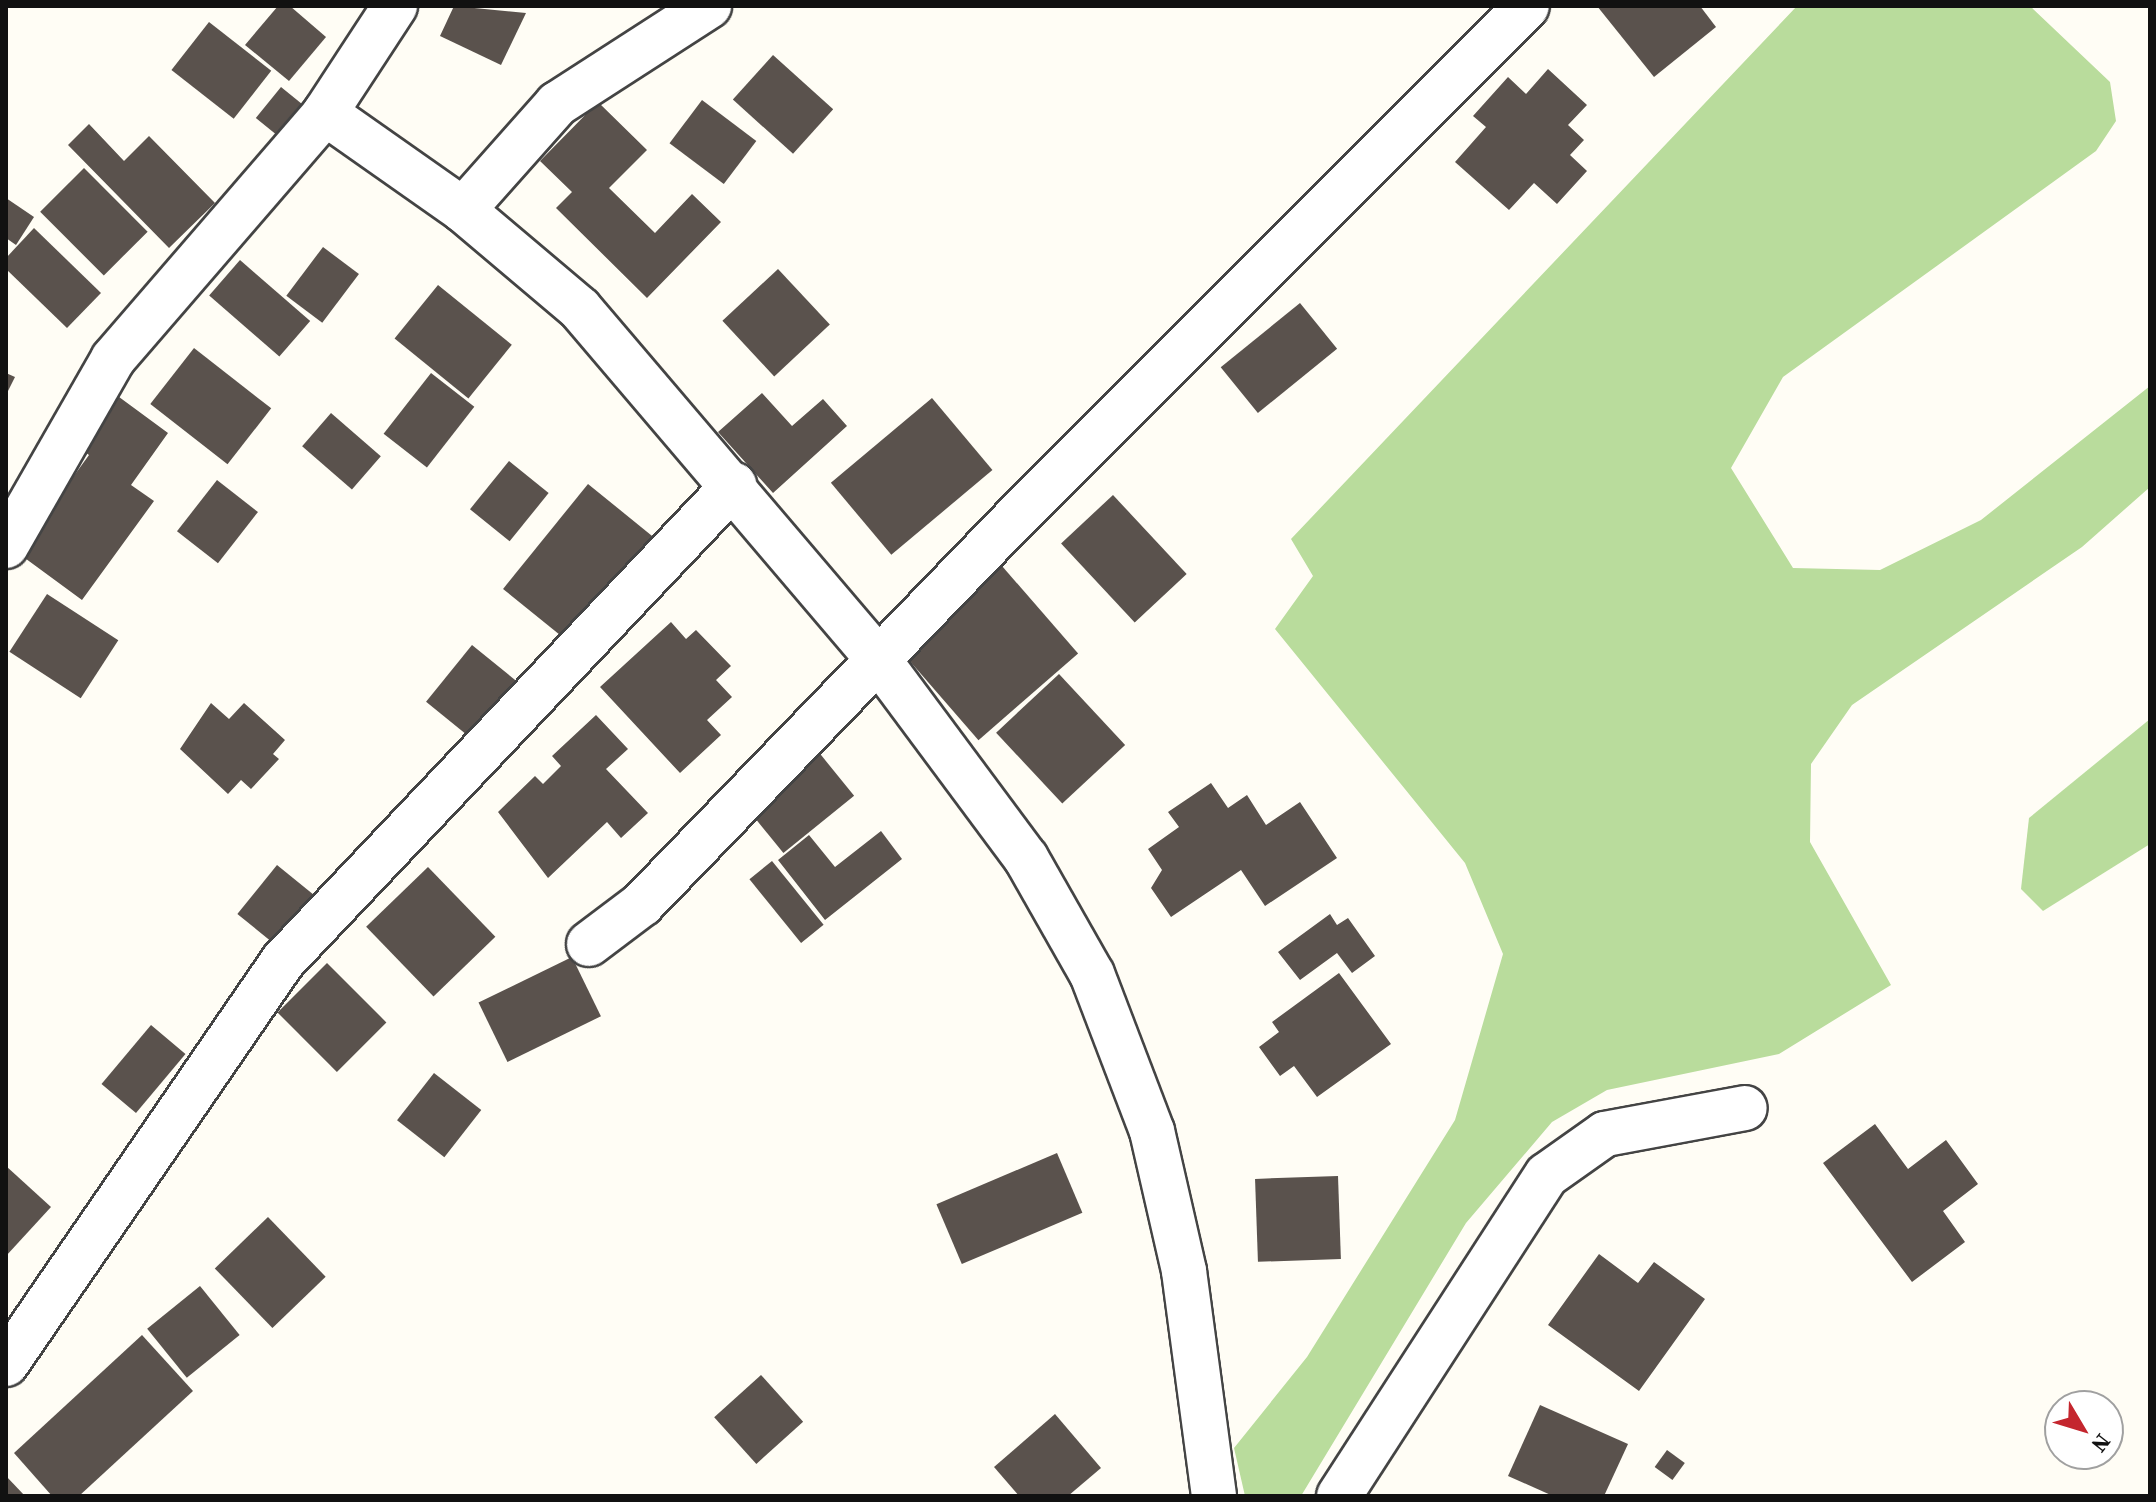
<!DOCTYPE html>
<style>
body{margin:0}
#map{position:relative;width:2156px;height:1502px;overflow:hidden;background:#fffdf5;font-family:"Source Serif 4",serif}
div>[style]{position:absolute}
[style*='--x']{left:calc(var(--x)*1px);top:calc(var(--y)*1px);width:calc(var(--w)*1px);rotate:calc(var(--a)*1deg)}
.forest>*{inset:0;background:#b9dc9c}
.building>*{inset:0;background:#5a524d;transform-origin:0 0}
.roads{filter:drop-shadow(2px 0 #444) drop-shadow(-2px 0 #444) drop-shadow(0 2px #444) drop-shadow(0 -2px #444)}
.minor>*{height:44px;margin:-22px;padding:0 22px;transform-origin:22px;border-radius:22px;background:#fff}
span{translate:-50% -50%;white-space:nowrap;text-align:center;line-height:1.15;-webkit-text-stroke:8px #fff;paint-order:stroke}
.frame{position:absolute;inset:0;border:8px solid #111;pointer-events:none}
.north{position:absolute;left:2044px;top:1390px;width:80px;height:80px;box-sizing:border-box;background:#fff;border:2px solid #a0a0a0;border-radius:50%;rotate:128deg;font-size:22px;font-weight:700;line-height:32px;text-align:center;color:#111}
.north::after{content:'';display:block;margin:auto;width:28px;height:36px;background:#c4262e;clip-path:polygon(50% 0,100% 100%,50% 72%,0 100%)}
</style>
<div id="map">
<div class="forest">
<div style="clip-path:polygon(1797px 6px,2030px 6px,2110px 82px,2116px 121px,2096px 151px,1783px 377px,1731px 468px,1793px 568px,1880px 570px,1981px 520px,2150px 386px,2150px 487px,2082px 547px,1852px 705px,1811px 764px,1810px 842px,1891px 985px,1779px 1054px,1607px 1090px,1552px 1122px,1466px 1223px,1301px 1496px,1245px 1496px,1234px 1448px,1307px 1357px,1455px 1120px,1503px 954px,1465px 863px,1275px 629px,1313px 576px,1291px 539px)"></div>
<div style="clip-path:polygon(2150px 719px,2150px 844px,2043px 911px,2021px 889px,2029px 818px)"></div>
</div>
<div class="building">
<div style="clip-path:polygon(278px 6px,290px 6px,326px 37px,289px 81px,245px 45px)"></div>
<div style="clip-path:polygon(454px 6px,526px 13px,501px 65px,440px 36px)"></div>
<div style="clip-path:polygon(1597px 6px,1700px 6px,1716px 27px,1654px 77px)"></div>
<div style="left:209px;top:22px;width:79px;height:61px;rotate:38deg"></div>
<div style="left:773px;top:55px;width:81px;height:60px;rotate:42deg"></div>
<div style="clip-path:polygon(1548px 69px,1587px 105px,1568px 125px,1584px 140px,1570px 155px,1587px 171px,1557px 204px,1534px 183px,1509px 210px,1455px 162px,1486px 127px,1473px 116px,1508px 77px,1526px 94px)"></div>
<div style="left:281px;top:87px;width:27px;height:40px;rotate:39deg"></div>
<div style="left:702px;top:100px;width:68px;height:54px;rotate:37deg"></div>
<div style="clip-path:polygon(598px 102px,647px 150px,609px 188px,655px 233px,692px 194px,721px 222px,647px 298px,556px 208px,572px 192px,540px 161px)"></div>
<div style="clip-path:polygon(89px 124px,124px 161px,149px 136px,215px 203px,169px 248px,68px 145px)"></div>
<div style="left:84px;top:168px;width:90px;height:62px;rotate:45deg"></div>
<div style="clip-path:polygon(6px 198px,34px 217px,16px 245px,6px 238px)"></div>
<div style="clip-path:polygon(34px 228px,101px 293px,67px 328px,6px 269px,6px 258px)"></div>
<div style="left:323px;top:247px;width:45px;height:61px;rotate:37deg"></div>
<div style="left:240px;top:260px;width:93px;height:47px;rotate:41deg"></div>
<div style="left:778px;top:269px;width:76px;height:76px;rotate:47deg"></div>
<div style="left:438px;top:285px;width:95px;height:69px;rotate:39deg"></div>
<div style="left:1300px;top:303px;width:59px;height:102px;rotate:51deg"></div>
<div style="left:194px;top:348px;width:98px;height:71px;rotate:38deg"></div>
<div style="clip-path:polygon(6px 373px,15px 377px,6px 395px)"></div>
<div style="left:431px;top:373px;width:55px;height:77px;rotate:38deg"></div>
<div style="clip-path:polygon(762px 393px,792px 426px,823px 399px,847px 426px,773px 493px,718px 432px)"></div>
<div style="clip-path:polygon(115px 394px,168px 433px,131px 485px,154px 501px,82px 600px,18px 553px,89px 455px,77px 446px)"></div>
<div style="left:932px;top:398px;width:94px;height:132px;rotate:50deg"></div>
<div style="left:331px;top:413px;width:66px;height:44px;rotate:41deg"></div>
<div style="left:509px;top:461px;width:51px;height:62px;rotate:39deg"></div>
<div style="left:217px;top:480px;width:52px;height:65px;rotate:38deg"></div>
<div style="left:588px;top:484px;width:92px;height:135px;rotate:39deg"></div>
<div style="left:1113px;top:495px;width:108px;height:71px;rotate:47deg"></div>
<div style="left:1002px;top:566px;width:116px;height:132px;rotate:49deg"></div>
<div style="left:47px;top:594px;width:85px;height:69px;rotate:33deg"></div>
<div style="clip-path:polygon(671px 622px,686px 639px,696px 630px,731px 666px,716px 680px,732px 697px,707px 720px,721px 735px,680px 773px,600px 687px)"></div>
<div style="left:472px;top:645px;width:67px;height:73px;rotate:39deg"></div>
<div style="left:1059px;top:674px;width:97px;height:86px;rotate:47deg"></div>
<div style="clip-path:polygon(211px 703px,229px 719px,244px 703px,285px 740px,273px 754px,279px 759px,251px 789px,241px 780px,228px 794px,180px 749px)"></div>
<div style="clip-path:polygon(596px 715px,628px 749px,606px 769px,648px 813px,621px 838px,607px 822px,548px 878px,498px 812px,535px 776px,543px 784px,561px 766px,552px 756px)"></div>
<div style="left:817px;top:750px;width:59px;height:91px;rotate:51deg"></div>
<div style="clip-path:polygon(1211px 783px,1228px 808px,1247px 795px,1266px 825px,1300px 802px,1337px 858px,1265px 906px,1241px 870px,1171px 917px,1151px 888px,1162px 870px,1148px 849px,1179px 827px,1168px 812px)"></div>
<div style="clip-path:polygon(881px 831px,902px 859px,825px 920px,778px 860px,809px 835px,835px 867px)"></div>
<div style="left:772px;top:861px;width:82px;height:29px;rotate:51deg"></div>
<div style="left:277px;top:865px;width:46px;height:63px;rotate:39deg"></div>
<div style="left:428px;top:867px;width:97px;height:86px;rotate:46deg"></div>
<div style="clip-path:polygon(1330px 914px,1337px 925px,1348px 918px,1375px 956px,1352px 973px,1337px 953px,1300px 980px,1278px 952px)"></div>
<div style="left:572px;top:957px;width:66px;height:104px;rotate:64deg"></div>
<div style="left:327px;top:963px;width:84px;height:70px;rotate:45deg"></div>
<div style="clip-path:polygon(1339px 973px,1391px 1044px,1317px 1097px,1294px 1066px,1280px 1076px,1259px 1047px,1279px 1032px,1272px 1022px)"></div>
<div style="left:151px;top:1025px;width:45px;height:77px;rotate:40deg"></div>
<div style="left:434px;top:1073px;width:60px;height:60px;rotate:38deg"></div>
<div style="clip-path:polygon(1875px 1124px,1908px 1169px,1946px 1140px,1978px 1184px,1943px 1211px,1965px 1242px,1912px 1282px,1823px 1163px)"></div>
<div style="left:1057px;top:1153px;width:65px;height:131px;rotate:67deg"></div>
<div style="clip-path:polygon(6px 1166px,51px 1207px,6px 1256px)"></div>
<div style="left:1338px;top:1176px;width:83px;height:83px;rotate:88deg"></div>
<div style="left:268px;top:1217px;width:83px;height:74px;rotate:46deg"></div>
<div style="clip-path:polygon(1599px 1254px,1638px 1283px,1654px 1262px,1705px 1299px,1639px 1391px,1548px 1325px)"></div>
<div style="left:200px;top:1286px;width:63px;height:68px;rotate:51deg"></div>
<div style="clip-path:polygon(142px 1335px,193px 1391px,79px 1496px,52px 1496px,14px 1453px)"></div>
<div style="left:761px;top:1375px;width:63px;height:63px;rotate:48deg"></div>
<div style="clip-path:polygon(1540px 1405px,1628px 1444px,1604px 1496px,1553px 1496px,1508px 1476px)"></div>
<div style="clip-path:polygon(1055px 1414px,1101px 1468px,1068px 1496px,1019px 1496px,994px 1467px)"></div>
<div style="left:1667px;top:1450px;width:22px;height:21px;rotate:36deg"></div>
<div style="clip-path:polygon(6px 1476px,25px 1496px,6px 1496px)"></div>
</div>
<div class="roads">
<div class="minor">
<div style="--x:325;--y:113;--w:169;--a:35.1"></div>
<div style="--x:463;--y:210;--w:153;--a:40.2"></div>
<div style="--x:580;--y:309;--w:465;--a:49.6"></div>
<div style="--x:881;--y:663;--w:243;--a:53.4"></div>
<div style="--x:1026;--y:858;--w:133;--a:60.4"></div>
<div style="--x:1092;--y:974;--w:168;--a:69.1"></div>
<div style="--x:1152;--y:1131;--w:144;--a:77.1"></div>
<div style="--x:1184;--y:1271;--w:227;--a:82.4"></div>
<div style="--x:463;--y:210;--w:142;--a:-48.4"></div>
<div style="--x:557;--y:104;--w:181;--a:-32.8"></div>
<div style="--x:6;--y:546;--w:215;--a:-60.2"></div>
<div style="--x:113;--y:359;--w:325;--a:-49.2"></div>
<div style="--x:325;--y:113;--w:128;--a:-56.8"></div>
<div style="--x:589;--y:944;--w:66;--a:-37"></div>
<div style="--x:642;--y:904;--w:540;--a:-45.98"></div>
<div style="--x:1017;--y:516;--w:721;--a:-45"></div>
<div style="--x:6;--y:1364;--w:489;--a:-55.5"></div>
<div style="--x:283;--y:961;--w:656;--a:-46.54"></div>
<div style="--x:1339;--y:1496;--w:382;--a:-57.1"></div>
<div style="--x:1547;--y:1175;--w:71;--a:-35.3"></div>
<div style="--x:1605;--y:1134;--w:142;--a:-10.5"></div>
</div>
</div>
<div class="frame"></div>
<div class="north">N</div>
</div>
